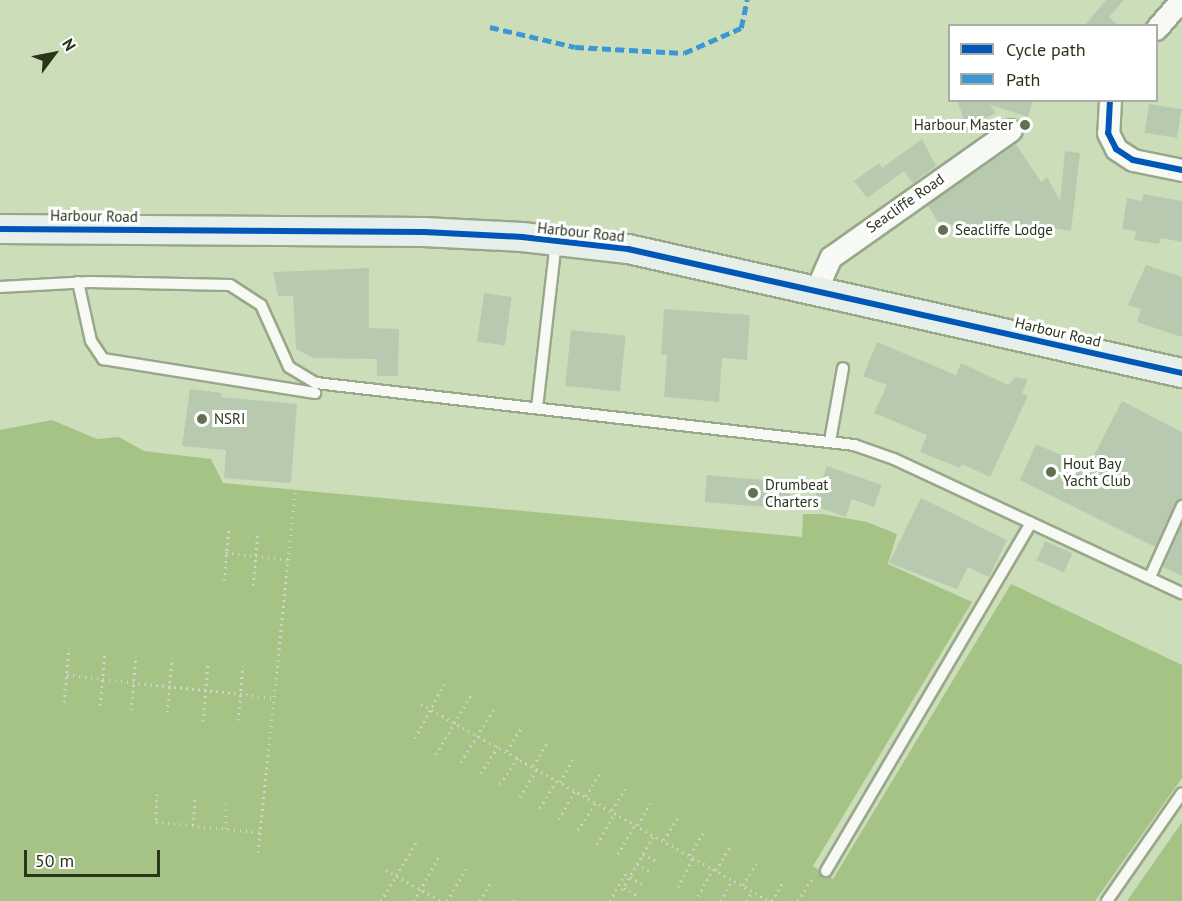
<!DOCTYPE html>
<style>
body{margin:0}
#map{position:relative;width:1182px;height:901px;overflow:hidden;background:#ccdeb9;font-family:"PT Sans",sans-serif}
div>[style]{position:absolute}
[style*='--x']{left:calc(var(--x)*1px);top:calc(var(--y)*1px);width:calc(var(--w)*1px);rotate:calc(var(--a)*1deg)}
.water>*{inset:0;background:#a6c386}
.building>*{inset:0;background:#b7cab0;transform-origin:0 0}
.path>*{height:3px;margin-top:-1.5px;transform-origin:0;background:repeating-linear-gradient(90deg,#cfd5c9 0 1.5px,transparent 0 6px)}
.roads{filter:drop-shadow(2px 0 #99a78a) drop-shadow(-2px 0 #99a78a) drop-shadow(0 2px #99a78a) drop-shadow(0 -2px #99a78a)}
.lane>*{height:10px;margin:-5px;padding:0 5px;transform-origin:5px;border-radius:5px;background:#f7faf4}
.street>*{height:21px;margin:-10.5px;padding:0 10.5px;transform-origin:10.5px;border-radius:10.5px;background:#f7faf4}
.secondary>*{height:28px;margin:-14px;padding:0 14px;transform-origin:14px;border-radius:14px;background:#e6efe9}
.quiet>*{height:4.5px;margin-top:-2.25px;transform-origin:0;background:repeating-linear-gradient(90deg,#3c98d4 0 9px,transparent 0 13.5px)}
.cycleway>*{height:6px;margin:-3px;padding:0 3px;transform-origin:3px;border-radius:3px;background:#0057b8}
.dots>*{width:16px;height:16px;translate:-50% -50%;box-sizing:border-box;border:3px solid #fff;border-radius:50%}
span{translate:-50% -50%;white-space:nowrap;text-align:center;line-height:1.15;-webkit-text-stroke:6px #fff;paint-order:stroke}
.poi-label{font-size:15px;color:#29351b}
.right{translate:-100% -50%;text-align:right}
.left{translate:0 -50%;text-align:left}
.street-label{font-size:15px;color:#29351b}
.legend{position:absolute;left:948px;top:24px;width:210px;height:78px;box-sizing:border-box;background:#fff;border:2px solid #a9aea4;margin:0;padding:8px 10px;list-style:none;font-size:18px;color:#29351b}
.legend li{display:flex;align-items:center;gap:12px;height:30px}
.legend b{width:30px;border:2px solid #a9aea4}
.north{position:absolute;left:24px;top:24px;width:60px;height:60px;-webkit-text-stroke:4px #fff;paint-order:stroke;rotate:58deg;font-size:16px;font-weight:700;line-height:24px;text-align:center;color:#29351b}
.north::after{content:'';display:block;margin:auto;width:21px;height:27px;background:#29351b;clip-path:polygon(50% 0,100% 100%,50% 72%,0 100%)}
.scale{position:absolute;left:24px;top:850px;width:136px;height:27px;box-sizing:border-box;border:3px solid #29351b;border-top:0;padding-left:8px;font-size:18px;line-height:21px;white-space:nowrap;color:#29351b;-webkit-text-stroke:4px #fff;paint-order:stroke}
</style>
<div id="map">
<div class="water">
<div style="clip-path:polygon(52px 420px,97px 439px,119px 437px,144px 451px,211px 459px,223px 483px,802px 537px,803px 514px,822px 514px,867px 522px,897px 534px,888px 564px,972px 602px,813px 866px,833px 879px,1011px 584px,1182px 665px,1182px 778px,1095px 901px,0 901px,0 430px)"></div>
<div style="clip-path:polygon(1182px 822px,1182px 901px,1127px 901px)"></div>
</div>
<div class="building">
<div style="clip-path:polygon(1106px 0,1124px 0,1109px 17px,1119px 26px,1084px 26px)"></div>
<div style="clip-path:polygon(957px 100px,1033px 100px,1028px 117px,990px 105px,996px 113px,972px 124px,969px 118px,964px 120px)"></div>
<div style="left:1149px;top:104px;width:33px;height:29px;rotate:9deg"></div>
<div style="clip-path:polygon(922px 139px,936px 166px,913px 183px,904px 171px,867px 198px,854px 181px,879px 163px,882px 168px)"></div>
<div style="clip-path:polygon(1016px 144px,1041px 182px,1047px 177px,1060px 201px,1065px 151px,1080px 153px,1071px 231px,1000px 221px,995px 223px,992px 234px,937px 221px,928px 205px)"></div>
<div style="clip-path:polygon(1143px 194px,1182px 201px,1182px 242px,1161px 238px,1159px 244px,1134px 240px,1136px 231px,1122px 229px,1127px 198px,1142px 201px)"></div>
<div style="clip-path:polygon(1146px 265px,1182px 277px,1182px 337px,1137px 322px,1141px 309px,1128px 305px)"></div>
<div style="clip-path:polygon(369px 268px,369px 328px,399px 329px,398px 376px,377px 376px,377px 359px,313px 358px,296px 349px,293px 296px,278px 296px,273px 272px)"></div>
<div style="left:484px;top:293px;width:28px;height:49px;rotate:8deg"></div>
<div style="clip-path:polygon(664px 309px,750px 315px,747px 360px,722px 358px,719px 402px,664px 397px,667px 355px,661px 354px)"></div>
<div style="left:571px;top:330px;width:55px;height:56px;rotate:6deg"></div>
<div style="clip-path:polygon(877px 342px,956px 375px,961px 363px,1008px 385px,1015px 377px,1028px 379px,1022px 393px,1028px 396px,990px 477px,962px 464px,960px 468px,920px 452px,927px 435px,874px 413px,887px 385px,863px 376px)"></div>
<div style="clip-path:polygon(190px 389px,222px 393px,221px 397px,297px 404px,291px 483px,224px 478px,226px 450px,182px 446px)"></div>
<div style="clip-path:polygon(1122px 401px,1182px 432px,1182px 499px,1175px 503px,1155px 547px,1020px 480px,1036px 444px,1088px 467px)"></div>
<div style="clip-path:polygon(827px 466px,882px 485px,874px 507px,852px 499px,846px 517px,812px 505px)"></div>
<div style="left:707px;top:475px;width:84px;height:27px;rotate:5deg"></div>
<div style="clip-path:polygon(921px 498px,1007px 540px,989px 577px,968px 567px,957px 589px,889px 563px)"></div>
<div style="clip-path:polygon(1182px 524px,1182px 576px,1163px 567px)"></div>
<div style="left:1045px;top:541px;width:30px;height:21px;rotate:24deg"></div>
</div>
<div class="path">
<div style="--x:226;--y:553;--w:63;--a:6.3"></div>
<div style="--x:224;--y:580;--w:53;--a:-84.6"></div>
<div style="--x:253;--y:585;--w:53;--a:-84.6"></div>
<div style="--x:67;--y:675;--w:208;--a:6.3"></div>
<div style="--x:64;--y:702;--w:54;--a:-84.7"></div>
<div style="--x:421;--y:704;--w:400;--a:29.5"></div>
<div style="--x:100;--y:705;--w:54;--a:-84.7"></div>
<div style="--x:131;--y:710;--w:54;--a:-84.7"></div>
<div style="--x:167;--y:712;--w:54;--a:-84.7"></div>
<div style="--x:238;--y:720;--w:54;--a:-84.7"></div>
<div style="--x:203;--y:721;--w:57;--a:-85"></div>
<div style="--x:415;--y:738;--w:61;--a:-61.8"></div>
<div style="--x:507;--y:751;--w:26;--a:-59"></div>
<div style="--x:436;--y:754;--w:69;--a:-59.3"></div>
<div style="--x:461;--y:762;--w:62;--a:-58.1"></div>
<div style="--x:533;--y:766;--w:26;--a:-59"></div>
<div style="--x:481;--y:773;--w:32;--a:-58"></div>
<div style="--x:560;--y:782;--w:26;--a:-61"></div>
<div style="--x:500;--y:784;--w:32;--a:-56"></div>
<div style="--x:157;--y:794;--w:28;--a:92"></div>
<div style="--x:156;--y:822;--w:104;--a:5.5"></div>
<div style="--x:586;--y:796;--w:26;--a:-59"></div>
<div style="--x:520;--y:797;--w:33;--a:-59"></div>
<div style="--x:540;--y:808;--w:33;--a:-59"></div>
<div style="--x:612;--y:810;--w:25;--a:-58"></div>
<div style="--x:559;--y:819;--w:33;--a:-61"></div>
<div style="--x:193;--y:825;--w:27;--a:-86"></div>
<div style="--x:638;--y:825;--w:25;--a:-61"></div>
<div style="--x:226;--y:829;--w:25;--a:-90"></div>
<div style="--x:578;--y:830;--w:33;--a:-57"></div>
<div style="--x:664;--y:840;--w:26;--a:-59"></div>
<div style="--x:597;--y:844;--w:36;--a:-60"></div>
<div style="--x:258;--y:852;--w:386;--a:-84.1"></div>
<div style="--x:618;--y:854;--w:34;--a:-60"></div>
<div style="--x:643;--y:854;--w:18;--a:27"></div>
<div style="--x:690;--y:855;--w:26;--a:-59"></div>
<div style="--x:637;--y:864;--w:18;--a:29"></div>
<div style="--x:386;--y:870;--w:63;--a:29.4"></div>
<div style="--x:716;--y:870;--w:26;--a:-59"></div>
<div style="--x:743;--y:885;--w:25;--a:-58"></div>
<div style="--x:678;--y:887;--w:34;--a:-63"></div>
<div style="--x:624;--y:888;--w:18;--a:29"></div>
<div style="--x:622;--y:890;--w:64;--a:-59.8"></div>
<div style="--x:698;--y:896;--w:31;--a:-61"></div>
<div style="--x:381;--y:901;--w:70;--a:-59"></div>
<div style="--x:414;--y:901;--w:54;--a:-61"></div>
<div style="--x:447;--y:901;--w:37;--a:-59"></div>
<div style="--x:480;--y:901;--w:20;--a:-60"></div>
<div style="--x:514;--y:901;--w:2;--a:-63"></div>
<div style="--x:610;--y:901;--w:31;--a:-61"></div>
<div style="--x:625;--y:874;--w:23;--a:31"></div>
<div style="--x:721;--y:901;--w:24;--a:-62"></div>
<div style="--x:747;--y:901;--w:11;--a:-63"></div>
<div style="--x:772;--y:901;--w:24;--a:-60"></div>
<div style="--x:798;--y:901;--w:28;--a:-58"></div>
</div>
<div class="roads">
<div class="lane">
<div style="--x:78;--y:282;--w:60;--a:77.6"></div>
<div style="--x:91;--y:341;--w:22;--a:56"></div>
<div style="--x:103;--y:359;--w:215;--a:9.1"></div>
<div style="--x:0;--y:287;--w:90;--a:-3.2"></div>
<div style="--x:90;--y:282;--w:140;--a:1.2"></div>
<div style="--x:230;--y:285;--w:37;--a:33"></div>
<div style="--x:261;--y:305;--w:68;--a:65.7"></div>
<div style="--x:289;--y:367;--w:31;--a:31"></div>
<div style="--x:316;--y:383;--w:542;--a:6.57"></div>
<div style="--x:854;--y:445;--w:42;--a:19.3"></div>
<div style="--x:894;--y:459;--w:318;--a:25"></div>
<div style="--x:537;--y:408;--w:168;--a:-83.5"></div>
<div style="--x:830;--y:441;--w:74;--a:-79.9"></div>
<div style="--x:1150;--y:577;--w:78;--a:-65.7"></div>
<div style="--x:826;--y:871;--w:404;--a:-59.5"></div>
<div style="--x:1107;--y:901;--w:131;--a:-55.2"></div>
</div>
<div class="street">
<div style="--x:1156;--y:29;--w:38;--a:-49"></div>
<div style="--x:1110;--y:100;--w:33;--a:93"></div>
<div style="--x:1108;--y:133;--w:18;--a:63"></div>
<div style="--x:1116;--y:149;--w:20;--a:33"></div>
<div style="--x:1133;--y:160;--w:50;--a:11.5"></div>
<div style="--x:816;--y:290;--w:36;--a:-66"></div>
<div style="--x:831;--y:257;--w:220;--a:-35.2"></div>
</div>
<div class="secondary">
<div style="--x:0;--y:229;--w:424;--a:0.4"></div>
<div style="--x:424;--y:232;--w:98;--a:2.9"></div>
<div style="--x:522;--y:237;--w:107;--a:6.5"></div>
<div style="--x:628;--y:249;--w:568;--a:12.62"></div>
</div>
</div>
<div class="quiet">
<div style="--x:490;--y:27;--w:87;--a:13.2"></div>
<div style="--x:575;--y:47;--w:109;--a:3.2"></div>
<div style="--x:684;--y:53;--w:62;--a:-23.7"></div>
<div style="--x:741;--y:28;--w:29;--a:-78"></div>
</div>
<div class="cycleway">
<div style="--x:1110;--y:100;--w:33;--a:93"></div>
<div style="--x:1108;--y:133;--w:18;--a:63"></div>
<div style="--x:1116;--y:149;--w:20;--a:33"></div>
<div style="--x:1133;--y:160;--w:50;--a:11.5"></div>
<div style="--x:0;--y:229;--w:424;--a:0.4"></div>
<div style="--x:424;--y:232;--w:98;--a:2.9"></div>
<div style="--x:522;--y:237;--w:107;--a:6.5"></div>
<div style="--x:628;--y:249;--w:568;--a:12.62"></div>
</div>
<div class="dots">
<div style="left:1025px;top:125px;background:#627052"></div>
<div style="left:943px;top:230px;background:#627052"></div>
<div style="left:202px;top:419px;background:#627052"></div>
<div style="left:1051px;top:472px;background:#627052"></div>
<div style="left:753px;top:493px;background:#627052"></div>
</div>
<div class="poi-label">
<span class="right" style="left:1013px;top:125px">Harbour Master</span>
<span class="left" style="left:955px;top:230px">Seacliffe Lodge</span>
<span class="left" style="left:214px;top:419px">NSRI</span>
<span class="left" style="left:1063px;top:472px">Hout Bay<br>Yacht Club</span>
<span class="left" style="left:765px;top:493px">Drumbeat<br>Charters</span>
</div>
<div class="street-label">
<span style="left:905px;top:203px;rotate:-35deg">Seacliffe Road</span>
<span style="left:94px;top:216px;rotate:1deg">Harbour Road</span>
<span style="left:581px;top:232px;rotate:6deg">Harbour Road</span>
<span style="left:1058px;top:332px;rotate:13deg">Harbour Road</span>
</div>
<ul class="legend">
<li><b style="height:8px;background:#0057b8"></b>Cycle path</li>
<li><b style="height:8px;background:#3c98d4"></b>Path</li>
</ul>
<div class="north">N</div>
<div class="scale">50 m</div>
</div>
